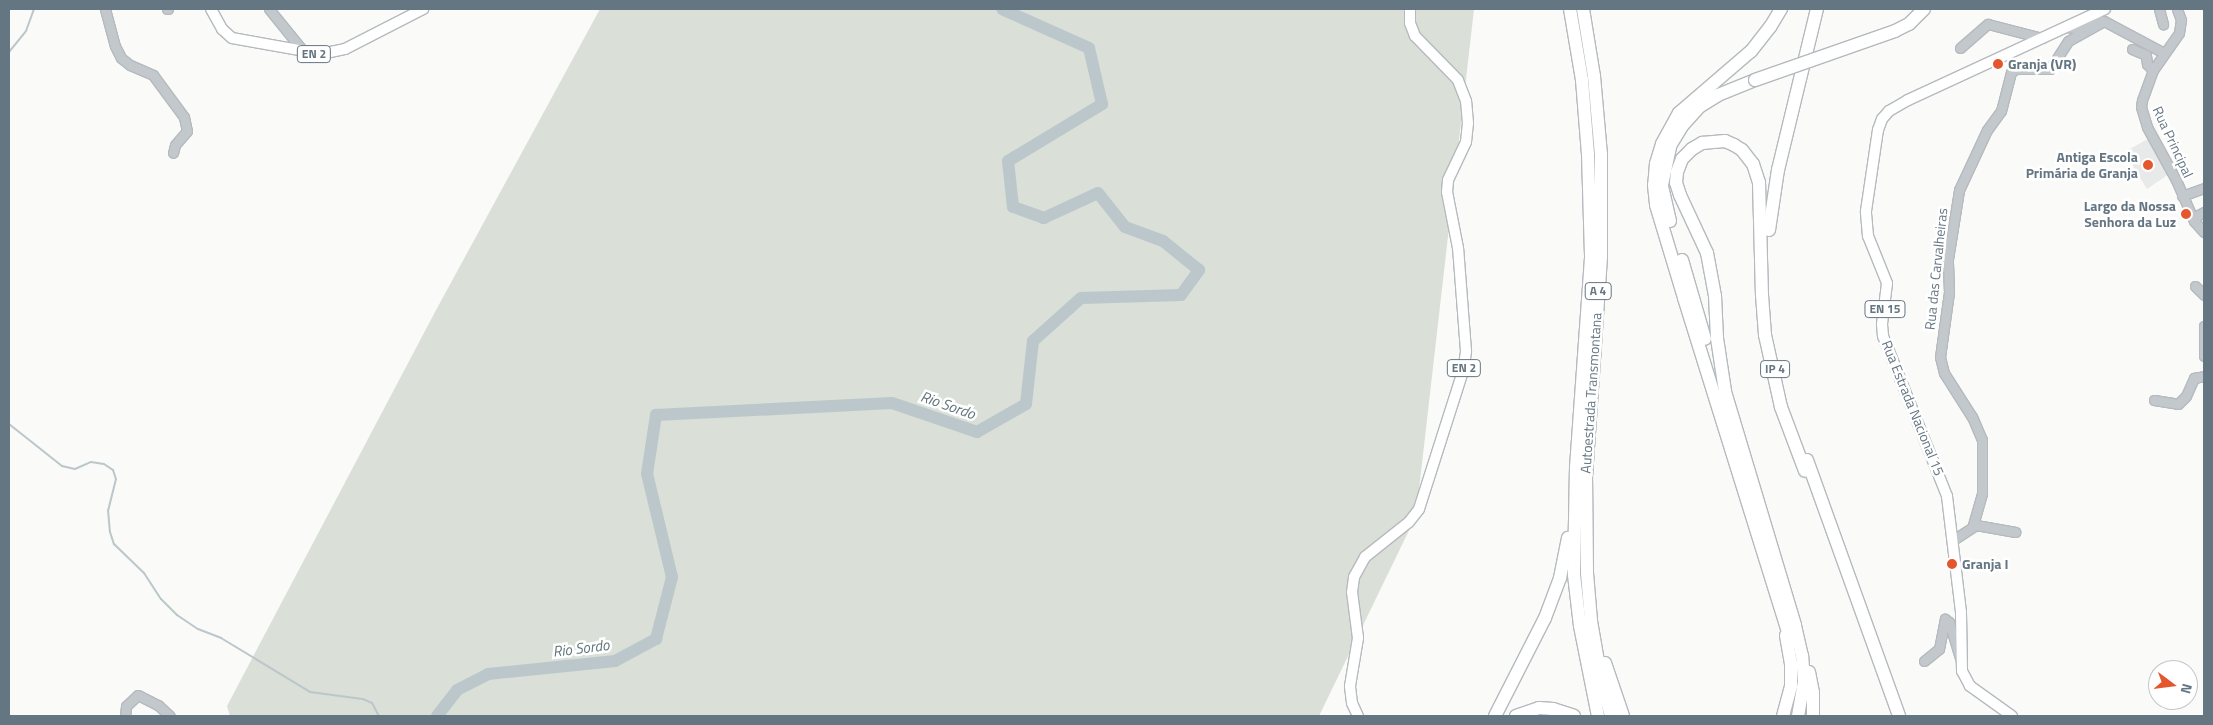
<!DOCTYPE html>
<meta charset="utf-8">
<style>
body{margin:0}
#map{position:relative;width:2213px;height:725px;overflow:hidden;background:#fafaf8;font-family:"Titillium Web",sans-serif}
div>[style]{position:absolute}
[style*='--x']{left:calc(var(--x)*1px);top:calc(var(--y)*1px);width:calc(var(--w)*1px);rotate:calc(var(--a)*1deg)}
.built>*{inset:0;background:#e8e9e9}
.green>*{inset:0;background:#dadfd7}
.stream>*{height:2px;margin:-1px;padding:0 1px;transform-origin:1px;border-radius:1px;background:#bbc7cb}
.river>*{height:12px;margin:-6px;padding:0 6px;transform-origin:6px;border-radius:6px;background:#bbc7cb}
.roads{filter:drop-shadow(1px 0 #b5babe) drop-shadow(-1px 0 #b5babe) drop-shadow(0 1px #b5babe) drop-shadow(0 -1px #b5babe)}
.minor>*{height:9px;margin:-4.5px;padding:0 4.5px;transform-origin:4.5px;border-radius:4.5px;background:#c3c8cc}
.major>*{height:10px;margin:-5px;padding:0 5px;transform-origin:5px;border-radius:5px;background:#fff}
.highway>*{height:12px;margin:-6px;padding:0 6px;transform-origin:6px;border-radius:6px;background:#fff}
.bridges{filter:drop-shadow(1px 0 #b4b9bd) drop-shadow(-1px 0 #b4b9bd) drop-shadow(0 1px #b4b9bd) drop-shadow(0 -1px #b4b9bd)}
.highway-bridge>*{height:12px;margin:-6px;padding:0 6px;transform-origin:6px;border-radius:6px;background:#fff}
.dots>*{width:14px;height:14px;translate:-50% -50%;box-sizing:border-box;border:2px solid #fff;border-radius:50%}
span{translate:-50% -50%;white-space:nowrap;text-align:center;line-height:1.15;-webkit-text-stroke:5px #fff;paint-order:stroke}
.shield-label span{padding:1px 4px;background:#fff;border:1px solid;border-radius:4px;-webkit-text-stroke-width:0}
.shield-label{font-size:12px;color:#657683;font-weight:700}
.poi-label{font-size:14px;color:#657683;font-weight:700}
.left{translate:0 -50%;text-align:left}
.right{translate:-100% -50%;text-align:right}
.street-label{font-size:14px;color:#657683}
.water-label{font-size:15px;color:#60757c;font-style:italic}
.frame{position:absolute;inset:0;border:10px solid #657683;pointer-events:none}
.north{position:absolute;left:2148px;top:660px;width:50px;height:50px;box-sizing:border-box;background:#fff;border:1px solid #c1c8cd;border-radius:50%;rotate:105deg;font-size:14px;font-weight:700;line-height:20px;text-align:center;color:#657683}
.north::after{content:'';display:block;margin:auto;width:18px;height:22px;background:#e4572e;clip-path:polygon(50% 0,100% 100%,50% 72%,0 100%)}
</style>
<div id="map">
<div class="built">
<div style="clip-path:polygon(2146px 140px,2150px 140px,2169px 174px,2147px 189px,2126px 155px,2128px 150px)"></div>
</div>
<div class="green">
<div style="clip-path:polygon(600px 9px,1474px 9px,1416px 516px,1319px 716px,230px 716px,227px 706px,435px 312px)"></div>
</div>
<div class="stream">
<div style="--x:9;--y:52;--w:27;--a:-51"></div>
<div style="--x:26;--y:31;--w:23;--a:-70"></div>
<div style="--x:9;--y:424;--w:68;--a:38.4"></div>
<div style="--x:62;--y:466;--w:13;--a:13"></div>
<div style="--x:75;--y:469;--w:17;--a:-24"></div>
<div style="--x:91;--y:462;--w:13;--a:9"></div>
<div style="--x:104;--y:464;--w:11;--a:34"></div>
<div style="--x:113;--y:470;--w:9;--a:72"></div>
<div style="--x:116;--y:479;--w:32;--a:104"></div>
<div style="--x:108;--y:510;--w:22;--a:85"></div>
<div style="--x:110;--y:532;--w:13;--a:72"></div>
<div style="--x:114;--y:544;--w:42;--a:44"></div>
<div style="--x:144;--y:573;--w:31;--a:57"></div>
<div style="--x:161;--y:599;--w:23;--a:45"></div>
<div style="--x:177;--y:615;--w:25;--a:34"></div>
<div style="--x:198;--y:629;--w:25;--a:21"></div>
<div style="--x:221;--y:638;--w:104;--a:31.2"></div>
<div style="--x:310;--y:692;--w:53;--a:7.5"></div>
<div style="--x:363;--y:699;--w:10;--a:24"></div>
<div style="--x:372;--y:703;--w:15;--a:62"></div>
</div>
<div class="river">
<div style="--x:437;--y:716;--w:33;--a:-52"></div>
<div style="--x:457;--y:690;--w:35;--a:-27"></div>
<div style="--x:488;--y:674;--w:128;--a:-5.8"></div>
<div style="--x:615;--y:661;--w:47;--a:-28.2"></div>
<div style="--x:656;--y:639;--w:64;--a:-75.5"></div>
<div style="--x:672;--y:577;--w:106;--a:-103.6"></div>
<div style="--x:647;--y:474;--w:60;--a:-81.3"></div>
<div style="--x:656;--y:415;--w:236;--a:-2.9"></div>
<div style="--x:892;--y:403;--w:90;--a:18.8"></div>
<div style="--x:977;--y:432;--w:56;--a:-29.7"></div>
<div style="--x:1026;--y:404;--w:63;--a:-83.7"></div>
<div style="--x:1033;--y:341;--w:64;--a:-41.9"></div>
<div style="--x:1081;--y:298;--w:100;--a:-1.7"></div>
<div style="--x:1181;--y:295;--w:31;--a:-54"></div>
<div style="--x:1199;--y:270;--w:46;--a:-141.1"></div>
<div style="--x:1163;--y:241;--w:40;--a:-159.8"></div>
<div style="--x:1125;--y:227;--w:43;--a:-128.5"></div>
<div style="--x:1098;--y:193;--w:60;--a:155.2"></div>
<div style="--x:1044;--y:218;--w:33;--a:-160"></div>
<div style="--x:1013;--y:207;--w:46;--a:-96.2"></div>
<div style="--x:1008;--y:161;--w:110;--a:-31.2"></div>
<div style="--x:1102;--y:104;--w:57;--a:-103.1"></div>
<div style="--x:1089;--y:48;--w:95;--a:-155.9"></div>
</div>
<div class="roads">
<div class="minor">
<div style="--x:105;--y:9;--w:38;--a:75"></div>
<div style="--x:115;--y:46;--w:13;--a:63"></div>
<div style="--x:121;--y:58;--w:11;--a:38"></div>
<div style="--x:130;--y:65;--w:25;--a:23"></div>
<div style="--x:153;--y:75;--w:52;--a:53.6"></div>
<div style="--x:184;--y:117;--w:14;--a:78"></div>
<div style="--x:187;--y:131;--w:18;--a:131"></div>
<div style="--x:175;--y:145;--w:8;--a:104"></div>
<div style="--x:167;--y:9;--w:1;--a:0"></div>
<div style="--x:269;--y:9;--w:55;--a:50.9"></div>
<div style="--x:2159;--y:9;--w:16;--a:75"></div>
<div style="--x:2177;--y:9;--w:12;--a:70"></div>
<div style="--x:2181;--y:20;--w:13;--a:99"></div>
<div style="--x:2179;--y:33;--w:45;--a:125.1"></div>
<div style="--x:2153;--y:70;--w:32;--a:110"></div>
<div style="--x:2142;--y:100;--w:7;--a:98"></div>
<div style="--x:2141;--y:107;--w:21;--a:73"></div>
<div style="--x:2147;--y:127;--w:60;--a:61.3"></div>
<div style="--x:2176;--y:180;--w:45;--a:66.3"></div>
<div style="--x:2194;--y:221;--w:15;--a:48"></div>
<div style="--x:2067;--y:27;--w:13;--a:9"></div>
<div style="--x:2080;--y:29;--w:20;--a:-27"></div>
<div style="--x:2098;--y:20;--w:6;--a:9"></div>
<div style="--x:2104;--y:21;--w:68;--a:28.1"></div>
<div style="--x:1960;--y:48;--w:37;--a:-41"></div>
<div style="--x:1988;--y:24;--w:56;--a:14.5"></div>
<div style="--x:2132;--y:49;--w:15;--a:23"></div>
<div style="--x:2146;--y:55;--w:9;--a:84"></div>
<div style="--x:2147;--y:64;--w:8;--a:45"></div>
<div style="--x:2182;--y:196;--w:23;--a:-20"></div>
<div style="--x:2193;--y:218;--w:13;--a:-29"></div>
<div style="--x:2195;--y:286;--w:13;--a:45"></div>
<div style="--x:2204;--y:326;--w:30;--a:90"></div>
<div style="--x:2154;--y:400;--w:24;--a:9"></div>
<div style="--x:2178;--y:404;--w:11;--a:-45"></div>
<div style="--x:2186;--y:396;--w:20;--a:-66"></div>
<div style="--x:2194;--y:378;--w:10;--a:-11"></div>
<div style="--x:1973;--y:525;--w:33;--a:-74"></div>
<div style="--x:1982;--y:493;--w:53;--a:-90"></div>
<div style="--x:1982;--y:440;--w:25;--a:-113"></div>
<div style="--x:1972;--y:417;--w:52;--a:-122.5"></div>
<div style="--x:1944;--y:373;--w:16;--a:-104"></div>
<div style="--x:1940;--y:357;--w:66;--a:-82.1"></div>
<div style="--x:1949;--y:292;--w:33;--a:-92"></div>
<div style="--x:1948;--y:259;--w:70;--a:-80.9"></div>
<div style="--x:1959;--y:190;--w:66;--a:-65"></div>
<div style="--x:1987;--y:130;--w:24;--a:-54"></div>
<div style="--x:2001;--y:111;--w:40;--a:-75.6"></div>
<div style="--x:2011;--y:72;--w:6;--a:-31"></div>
<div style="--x:2016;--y:69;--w:34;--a:0"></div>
<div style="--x:2050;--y:69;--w:33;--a:-57"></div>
<div style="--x:2068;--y:41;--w:41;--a:-29.1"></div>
<div style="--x:1953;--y:540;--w:27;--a:-33"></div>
<div style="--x:1976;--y:525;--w:40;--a:10"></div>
<div style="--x:1924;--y:661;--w:19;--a:-39"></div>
<div style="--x:1939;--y:649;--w:31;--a:-79"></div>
<div style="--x:1945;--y:619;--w:5;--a:37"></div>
<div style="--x:1949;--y:622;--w:39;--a:73"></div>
<div style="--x:125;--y:716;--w:10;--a:-84"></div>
<div style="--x:126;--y:706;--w:16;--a:-43"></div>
<div style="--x:138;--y:695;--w:22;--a:27"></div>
<div style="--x:158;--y:705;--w:16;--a:43"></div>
</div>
<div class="major">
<div style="--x:211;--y:9;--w:23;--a:61"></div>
<div style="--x:222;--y:29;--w:13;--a:42"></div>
<div style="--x:232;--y:38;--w:90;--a:10.2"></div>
<div style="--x:321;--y:54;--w:25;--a:-12"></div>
<div style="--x:345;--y:49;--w:88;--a:-27.1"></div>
<div style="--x:1358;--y:716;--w:14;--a:-115"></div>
<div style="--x:1352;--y:703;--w:17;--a:-97"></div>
<div style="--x:1350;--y:686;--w:49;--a:-80.5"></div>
<div style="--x:1358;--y:638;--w:46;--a:-97.4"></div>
<div style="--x:1352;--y:592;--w:15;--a:-82"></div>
<div style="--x:1354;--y:577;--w:23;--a:-61"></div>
<div style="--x:1365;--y:557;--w:56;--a:-38.5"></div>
<div style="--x:1409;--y:522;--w:16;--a:-52"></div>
<div style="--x:1419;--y:509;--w:145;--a:-72.3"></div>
<div style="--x:1463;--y:371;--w:20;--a:-81"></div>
<div style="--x:1466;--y:351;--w:103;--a:-94.4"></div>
<div style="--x:1458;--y:248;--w:57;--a:-101.1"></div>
<div style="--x:1447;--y:192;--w:12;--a:-85"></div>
<div style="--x:1448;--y:180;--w:42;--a:-64.7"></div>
<div style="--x:1466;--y:142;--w:19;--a:-84"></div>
<div style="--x:1468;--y:123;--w:22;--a:-95"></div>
<div style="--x:1466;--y:101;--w:22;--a:-111"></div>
<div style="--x:1458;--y:80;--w:62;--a:-134.3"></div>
<div style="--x:1415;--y:36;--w:14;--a:-111"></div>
<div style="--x:1410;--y:23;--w:14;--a:-90"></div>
<div style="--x:2012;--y:716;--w:52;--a:-144.5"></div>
<div style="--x:1970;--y:686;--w:17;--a:-118"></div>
<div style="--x:1962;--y:671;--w:59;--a:-91"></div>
<div style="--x:1961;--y:612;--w:117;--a:-96.9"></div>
<div style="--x:1947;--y:496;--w:172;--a:-111.8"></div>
<div style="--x:1883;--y:336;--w:12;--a:-95"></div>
<div style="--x:1882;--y:324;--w:41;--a:-83"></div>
<div style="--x:1887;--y:283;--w:51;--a:-112"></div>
<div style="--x:1868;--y:236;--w:25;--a:-95"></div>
<div style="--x:1866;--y:211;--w:82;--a:-81.6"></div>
<div style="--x:1878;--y:130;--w:12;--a:-70"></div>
<div style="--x:1882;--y:119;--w:11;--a:-49"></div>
<div style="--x:1889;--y:111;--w:22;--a:-30"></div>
<div style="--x:1908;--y:100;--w:217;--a:-24.8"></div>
</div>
<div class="highway">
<div style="--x:1570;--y:9;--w:72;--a:80.4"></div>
<div style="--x:1582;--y:80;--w:74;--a:85.4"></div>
<div style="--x:1588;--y:154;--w:104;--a:88.3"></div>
<div style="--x:1591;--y:258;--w:210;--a:94.1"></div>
<div style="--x:1576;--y:467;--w:108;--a:91.1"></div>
<div style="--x:1574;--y:575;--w:51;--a:83.3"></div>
<div style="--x:1580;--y:626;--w:92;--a:78.7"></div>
<div style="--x:1583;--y:9;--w:68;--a:80.7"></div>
<div style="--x:1594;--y:76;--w:78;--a:84.9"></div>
<div style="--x:1601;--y:154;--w:103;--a:90"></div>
<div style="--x:1601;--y:257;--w:219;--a:93.9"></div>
<div style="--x:1586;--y:475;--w:98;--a:89.4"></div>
<div style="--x:1587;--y:573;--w:48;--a:85.2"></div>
<div style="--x:1591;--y:621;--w:64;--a:80.1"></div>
<div style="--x:1602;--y:684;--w:33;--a:74"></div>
<div style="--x:1781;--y:9;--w:21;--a:121"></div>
<div style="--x:1770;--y:27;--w:31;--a:128"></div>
<div style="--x:1751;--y:51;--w:95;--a:139.3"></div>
<div style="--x:1679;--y:113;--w:35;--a:119"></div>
<div style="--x:1662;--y:144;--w:21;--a:107"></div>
<div style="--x:1656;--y:164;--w:21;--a:95"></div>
<div style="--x:1654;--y:185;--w:20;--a:84"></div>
<div style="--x:1656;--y:205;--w:97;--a:73.2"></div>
<div style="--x:1684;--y:298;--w:360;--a:72.7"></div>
<div style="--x:1670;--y:221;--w:37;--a:-103"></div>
<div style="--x:1662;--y:185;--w:40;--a:-78"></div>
<div style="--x:1670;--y:146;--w:23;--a:-59"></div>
<div style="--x:1682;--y:126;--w:25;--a:-48"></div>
<div style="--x:1699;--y:107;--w:22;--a:-32"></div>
<div style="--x:1718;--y:95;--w:40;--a:-22"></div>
<div style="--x:1769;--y:230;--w:61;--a:-81.5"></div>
<div style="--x:1778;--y:170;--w:166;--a:-76.4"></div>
<div style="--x:1682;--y:260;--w:82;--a:73.8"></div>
<div style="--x:1807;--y:460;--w:272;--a:70.2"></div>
<div style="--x:1605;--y:663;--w:56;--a:71.2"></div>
<div style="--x:1809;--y:672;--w:20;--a:79"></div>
<div style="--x:1813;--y:692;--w:24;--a:90"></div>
<div style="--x:1495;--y:716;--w:110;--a:-63"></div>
<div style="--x:1545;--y:618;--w:43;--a:-69.4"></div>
<div style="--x:1560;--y:578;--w:41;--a:-78.7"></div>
<div style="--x:1516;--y:716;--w:24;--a:-19"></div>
<div style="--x:1539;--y:708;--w:14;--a:4"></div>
<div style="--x:1553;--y:709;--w:22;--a:18"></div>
<div style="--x:1783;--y:716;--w:31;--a:-75"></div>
<div style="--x:1791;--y:686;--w:22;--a:-90"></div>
<div style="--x:1791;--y:664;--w:29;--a:-100"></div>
<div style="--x:1798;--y:716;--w:35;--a:-80"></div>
<div style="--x:1804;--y:682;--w:26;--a:-94"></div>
<div style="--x:1802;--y:656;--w:32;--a:-103"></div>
<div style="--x:1795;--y:625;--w:244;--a:-106.7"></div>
<div style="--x:1725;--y:391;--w:54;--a:-98.6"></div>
<div style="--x:1717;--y:338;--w:42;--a:-92.7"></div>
<div style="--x:1715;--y:296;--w:44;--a:-100.5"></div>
<div style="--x:1707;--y:253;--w:64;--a:-115"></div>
<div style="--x:1680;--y:195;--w:13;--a:-108"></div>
<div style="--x:1676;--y:183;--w:11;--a:-85"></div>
<div style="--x:1677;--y:172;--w:14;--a:-69"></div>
<div style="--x:1682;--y:159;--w:14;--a:-45"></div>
<div style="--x:1692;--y:149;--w:12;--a:-31"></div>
<div style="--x:1702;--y:143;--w:23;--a:-5"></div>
<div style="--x:1725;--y:141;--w:10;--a:24"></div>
<div style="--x:1734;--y:145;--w:9;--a:32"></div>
<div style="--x:1742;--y:150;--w:18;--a:52"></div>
<div style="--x:1753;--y:164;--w:19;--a:72"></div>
<div style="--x:1759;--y:182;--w:113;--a:88.5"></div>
<div style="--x:1762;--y:295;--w:40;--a:85.7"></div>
<div style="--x:1765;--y:335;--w:74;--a:77.5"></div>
<div style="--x:1781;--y:407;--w:68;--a:69.4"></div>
</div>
</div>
<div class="bridges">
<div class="highway-bridge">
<div style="--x:1755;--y:80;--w:148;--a:-19.3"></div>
<div style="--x:1895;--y:31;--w:16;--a:-27"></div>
<div style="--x:1909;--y:24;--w:21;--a:-45"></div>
</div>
</div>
<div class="dots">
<div style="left:1998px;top:64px;background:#e4572e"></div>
<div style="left:2148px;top:165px;background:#e4572e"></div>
<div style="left:2186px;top:214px;background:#e4572e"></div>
<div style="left:1952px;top:564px;background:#e4572e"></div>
</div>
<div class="shield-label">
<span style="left:314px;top:54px">EN 2</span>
<span style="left:1598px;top:291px">A 4</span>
<span style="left:1885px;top:309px">EN 15</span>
<span style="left:1464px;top:368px">EN 2</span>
<span style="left:1775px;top:369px">IP 4</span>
</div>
<div class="poi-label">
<span class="left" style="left:2008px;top:64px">Granja (VR)</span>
<span class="right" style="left:2138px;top:165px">Antiga Escola<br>Primária de Granja</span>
<span class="right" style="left:2176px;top:214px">Largo da Nossa<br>Senhora da Luz</span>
<span class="left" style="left:1962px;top:564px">Granja I</span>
</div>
<div class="street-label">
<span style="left:2173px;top:142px;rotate:65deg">Rua Principal</span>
<span style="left:1936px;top:269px;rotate:-84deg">Rua das Carvalheiras</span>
<span style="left:1591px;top:393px;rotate:-86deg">Autoestrada Transmontana</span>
<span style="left:1913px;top:408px;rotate:68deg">Rua Estrada Nacional 15</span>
</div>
<div class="water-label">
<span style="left:948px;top:405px;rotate:19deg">Rio Sordo</span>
<span style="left:581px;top:648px;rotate:-7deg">Rio Sordo</span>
</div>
<div class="frame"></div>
<div class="north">N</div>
</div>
